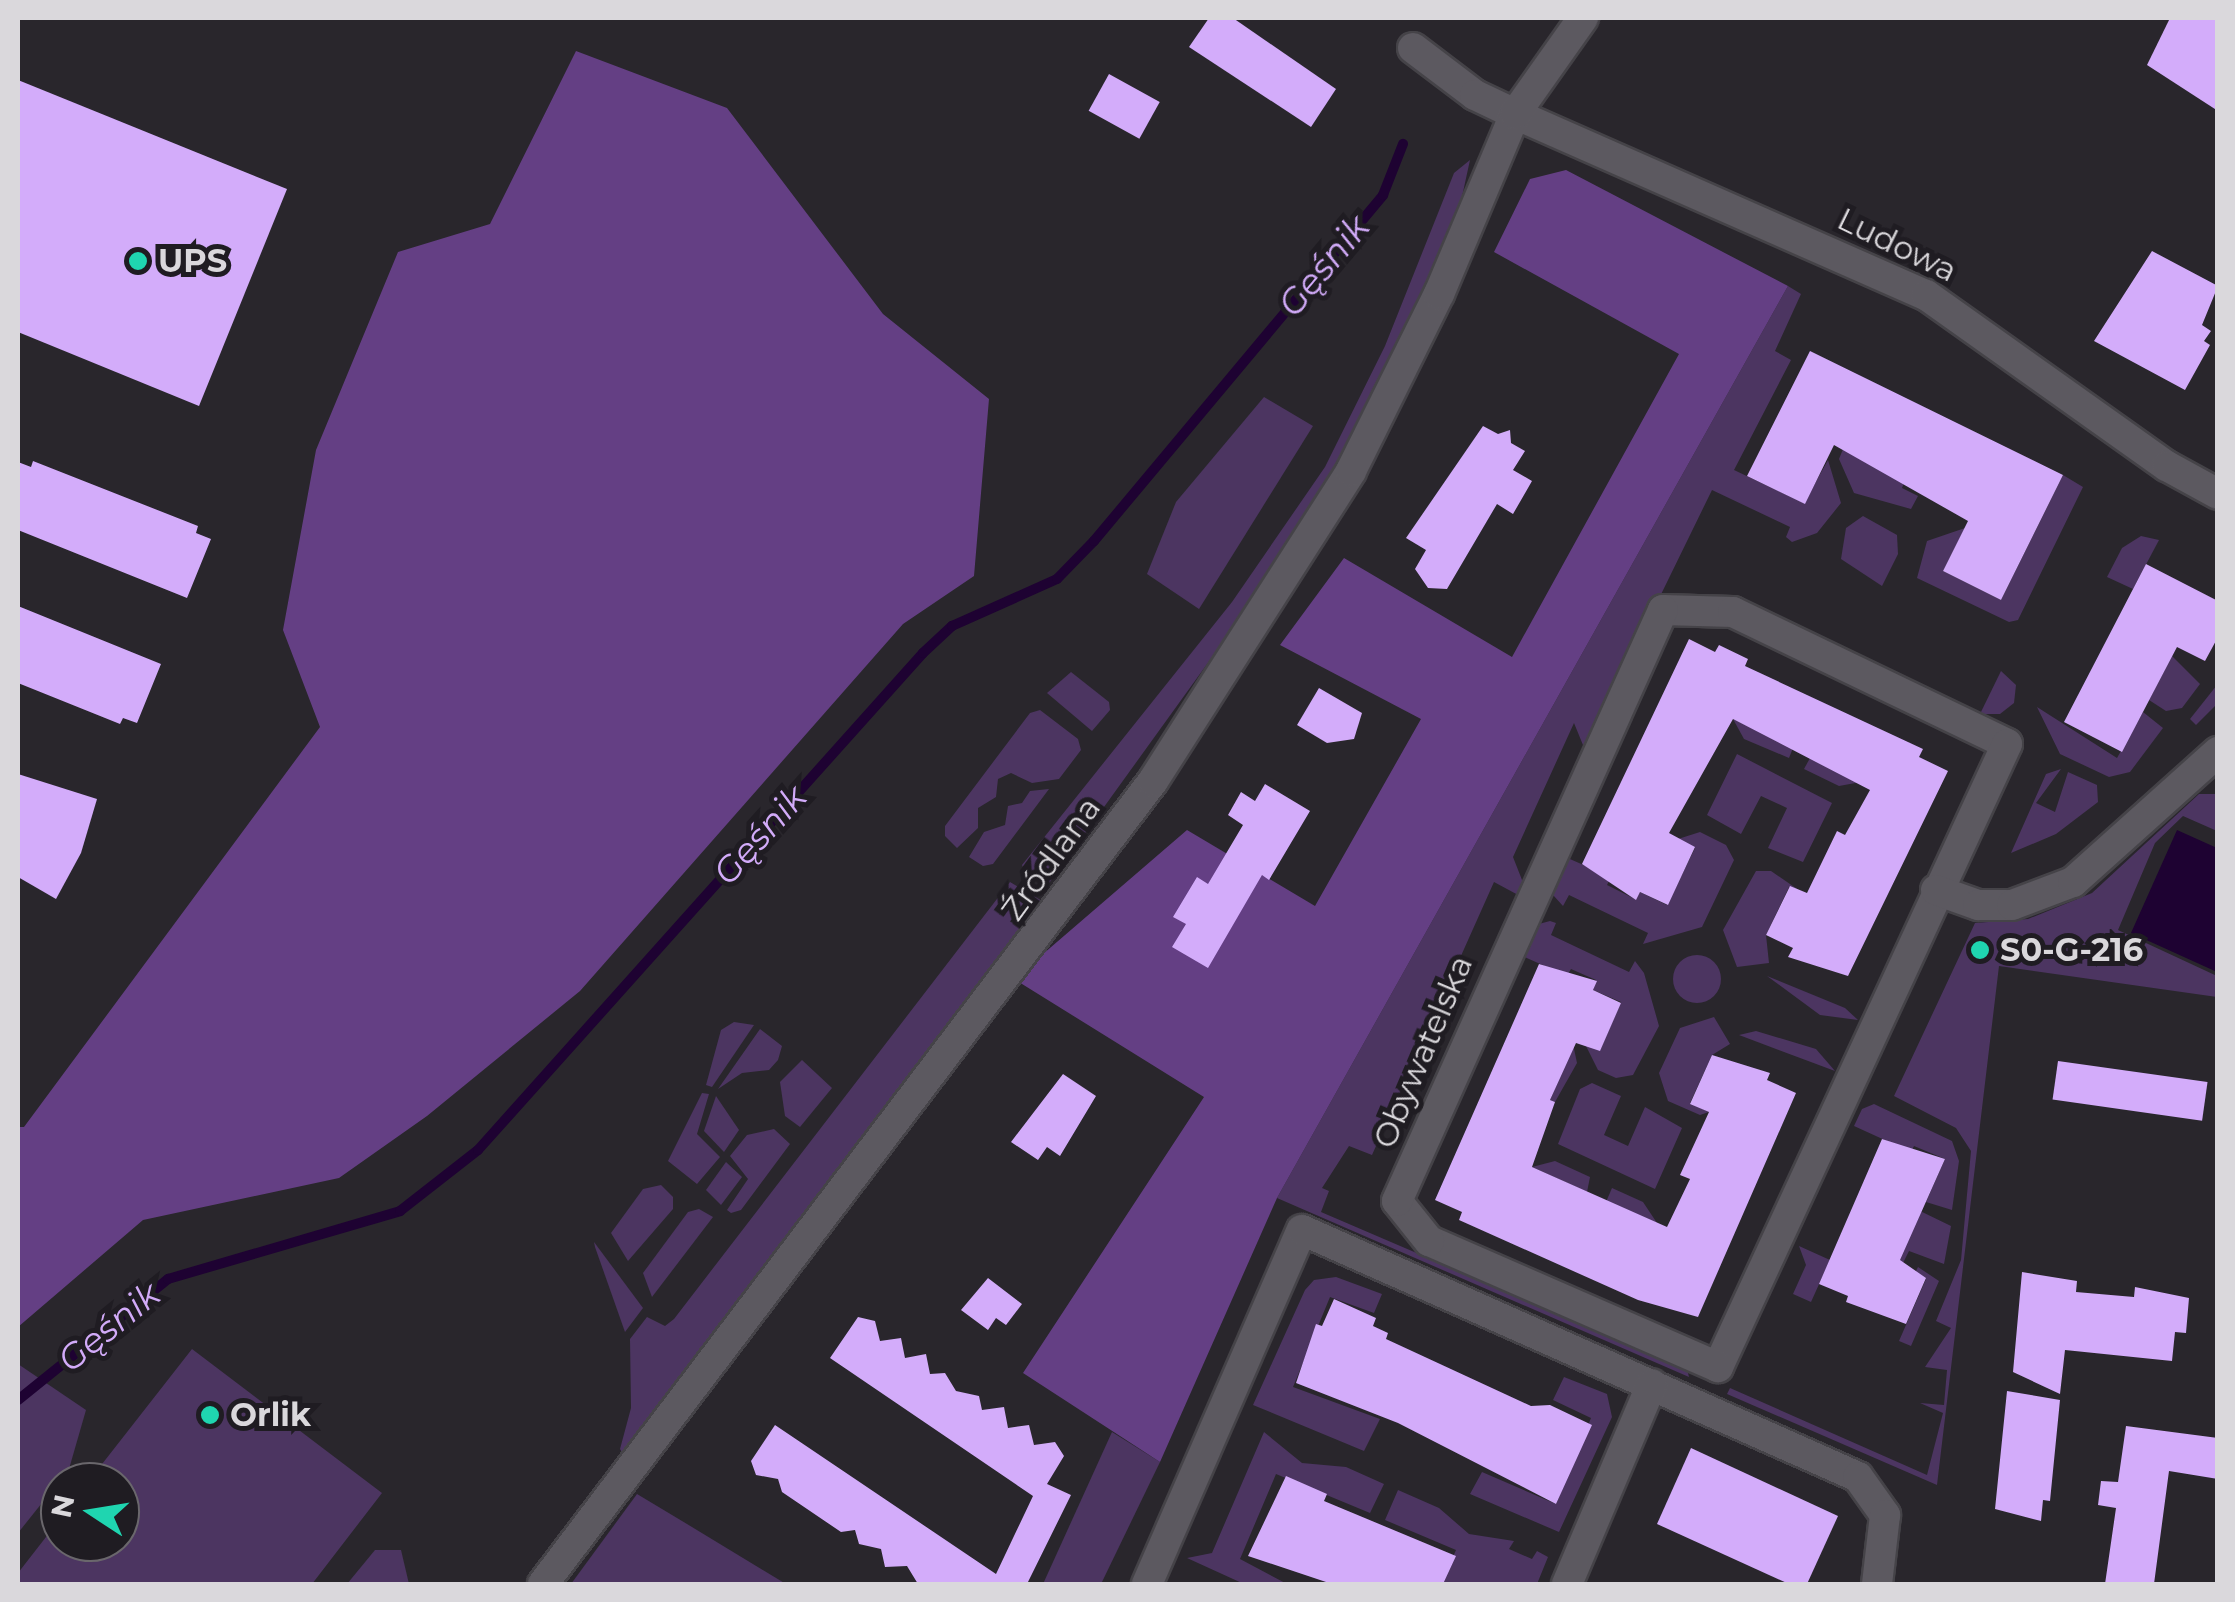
<!DOCTYPE html>
<meta charset="utf-8">
<style>
body{margin:0}
#map{position:relative;width:2235px;height:1602px;overflow:hidden;background:#29262c;font-family:Montserrat,sans-serif}
div>[style]{position:absolute}
[style*='--x']{left:calc(var(--x)*1px);top:calc(var(--y)*1px);width:calc(var(--w)*1px);rotate:calc(var(--a)*1deg)}
.green>*{inset:0;background:#4c3561}
.round{border-radius:50%}
.forest>*{inset:0;background:#643f84}
.water>*{inset:0;background:#1e0232}
.stream>*{height:10px;margin:-5px;padding:0 5px;transform-origin:5px;border-radius:5px;background:#1e0232}
.building>*{inset:0;background:#d3acfa;transform-origin:0 0}
.roads{filter:drop-shadow(2px 0 #454348) drop-shadow(-2px 0 #454348) drop-shadow(0 2px #454348) drop-shadow(0 -2px #454348)}
.street>*{height:30px;margin:-15px;padding:0 15px;transform-origin:15px;border-radius:15px;background:#5c5960}
.dots>*{width:28px;height:28px;translate:-50% -50%;box-sizing:border-box;border:5px solid #1f1c22;border-radius:50%}
span{translate:-50% -50%;white-space:nowrap;text-align:center;line-height:1.15;-webkit-text-stroke:10px #1f1c22;paint-order:stroke}
.street-label{font-size:32px;color:#dad8dc}
.poi-label{font-size:32px;color:#dad8dc;font-weight:700}
.left{translate:0 -50%;text-align:left}
.water-label{font-size:35px;color:#d2abf9;font-style:italic}
.frame{position:absolute;inset:0;border:20px solid #dad8dc;pointer-events:none}
.north{position:absolute;left:40px;top:1462px;width:100px;height:100px;box-sizing:border-box;background:#1f1c22;border:2px solid #6a676c;border-radius:50%;rotate:282deg;font-size:28px;font-weight:700;line-height:40px;text-align:center;color:#dad8dc}
.north::after{content:'';display:block;margin:auto;width:35px;height:45px;background:#1fd5b0;clip-path:polygon(50% 0,100% 100%,50% 72%,0 100%)}
</style>
<div id="map">
<div class="green">
<div style="clip-path:polygon(1470px 160px,1458px 215px,1392px 368px,1293px 545px,1047px 886px,1025px 873px,1022px 865px,1232px 602px,1325px 467px,1385px 346px,1454px 173px)"></div>
<div style="clip-path:polygon(1788px 286px,1801px 294px,1775px 351px,1791px 360px,1734px 470px,1804px 503px,1828px 460px,1841px 503px,1817px 533px,1792px 542px,1786px 537px,1790px 527px,1712px 490px,1585px 750px,1574px 723px,1513px 857px,1524px 885px,1520px 896px,1494px 882px,1372px 1155px,1349px 1146px,1322px 1188px,1329px 1191px,1321px 1212px,1687px 1369px,1689px 1377px,1277px 1198px)"></div>
<div style="clip-path:polygon(1264px 397px,1313px 426px,1199px 609px,1147px 574px,1176px 502px)"></div>
<div style="clip-path:polygon(1843px 449px,1905px 480px,1902px 488px,1918px 496px,1911px 509px,1854px 493px,1839px 459px)"></div>
<div style="clip-path:polygon(2063px 475px,2083px 487px,2018px 620px,2009px 622px,1917px 578px,1927px 541px,1965px 528px,1943px 571px,2001px 600px)"></div>
<div style="clip-path:polygon(1863px 516px,1897px 535px,1898px 554px,1882px 586px,1841px 559px,1846px 528px)"></div>
<div style="clip-path:polygon(2141px 536px,2159px 540px,2133px 589px,2107px 577px,2122px 548px)"></div>
<div style="clip-path:polygon(2172px 656px,2200px 684px,2182px 708px,2166px 711px,2149px 700px)"></div>
<div style="clip-path:polygon(2001px 671px,2016px 685px,2014px 703px,2000px 714px,1980px 714px)"></div>
<div style="clip-path:polygon(1071px 672px,1109px 702px,1110px 710px,1092px 731px,1047px 693px)"></div>
<div style="clip-path:polygon(2217px 685px,2217px 704px,2196px 725px,2190px 719px)"></div>
<div style="clip-path:polygon(2037px 707px,2117px 758px,2143px 712px,2163px 728px,2130px 772px,2109px 777px,2060px 754px)"></div>
<div style="clip-path:polygon(1040px 710px,1078px 739px,1081px 750px,1059px 779px,1032px 783px,1011px 773px,998px 779px,996px 797px,978px 808px,978px 828px,957px 848px,945px 836px,945px 826px,1030px 713px)"></div>
<div style="clip-path:polygon(1733px 719px,1793px 748px,1789px 758px,1744px 739px)"></div>
<div style="clip-path:polygon(1737px 754px,1832px 803px,1803px 862px,1768px 848px,1787px 808px,1761px 796px,1741px 834px,1707px 815px)"></div>
<div style="clip-path:polygon(1810px 758px,1861px 782px,1839px 786px,1804px 769px)"></div>
<div style="clip-path:polygon(2061px 769px,2036px 803px,2055px 812px,2068px 772px,2097px 785px,2098px 802px,2056px 834px,2011px 853px,2046px 774px)"></div>
<div style="clip-path:polygon(1049px 789px,993px 864px,983px 866px,969px 857px,984px 832px,1005px 825px,1008px 806px,1022px 803px,1030px 791px)"></div>
<div style="clip-path:polygon(2199px 794px,2217px 794px,2217px 831px,2183px 816px,2155px 843px,2118px 930px,2217px 976px,2217px 997px,1999px 966px,1937px 1485px,1727px 1394px,1730px 1388px,1927px 1475px,1943px 1413px,1920px 1403px,1944px 1405px,1947px 1370px,1925px 1367px,1951px 1328px,1936px 1321px,1961px 1260px,1971px 1151px,1956px 1128px,1894px 1096px,1975px 923px,2028px 919px,2092px 893px)"></div>
<div style="clip-path:polygon(1700px 832px,1726px 845px,1734px 860px,1702px 927px,1643px 944px,1648px 933px,1569px 895px,1563px 906px,1553px 895px,1563px 856px,1611px 877px,1607px 885px,1635px 899px,1640px 892px,1667px 905px,1695px 848px,1678px 839px)"></div>
<div style="clip-path:polygon(1756px 871px,1771px 871px,1806px 895px,1789px 887px,1766px 935px,1769px 963px,1737px 967px,1723px 930px)"></div>
<div style="clip-path:polygon(1010px 882px,1044px 902px,626px 1459px,620px 1449px,631px 1408px,630px 1339px,647px 1317px,665px 1326px,674px 1319px)"></div>
<div style="clip-path:polygon(1550px 921px,1556px 923px,1551px 935px,1629px 972px,1635px 961px,1644px 973px,1659px 1026px,1633px 1075px,1616px 1078px,1598px 1070px,1585px 1044px,1600px 1050px,1621px 1002px,1593px 990px,1596px 980px,1571px 969px,1567px 976px,1518px 954px,1535px 925px)"></div>
<div class="round" style="left:1673px;top:955px;width:48px;height:48px"></div>
<div style="clip-path:polygon(1767px 976px,1845px 1008px,1858px 1020px,1820px 1015px)"></div>
<div style="clip-path:polygon(1714px 1017px,1730px 1044px,1712px 1055px,1690px 1103px,1709px 1112px,1700px 1115px,1668px 1101px,1659px 1073px,1680px 1028px)"></div>
<div style="clip-path:polygon(734px 1022px,754px 1025px,712px 1087px,706px 1085px,721px 1030px)"></div>
<div style="clip-path:polygon(760px 1029px,782px 1046px,778px 1060px,769px 1070px,742px 1073px,718px 1089px)"></div>
<div style="clip-path:polygon(1756px 1031px,1816px 1049px,1835px 1071px,1739px 1035px)"></div>
<div style="clip-path:polygon(1573px 1044px,1577px 1063px,1555px 1102px,1550px 1100px)"></div>
<div style="clip-path:polygon(802px 1060px,832px 1088px,800px 1127px,785px 1116px,780px 1082px)"></div>
<div style="clip-path:polygon(1592px 1083px,1621px 1096px,1604px 1135px,1628px 1146px,1645px 1107px,1682px 1128px,1655px 1189px,1558px 1144px,1580px 1089px)"></div>
<div style="clip-path:polygon(702px 1093px,709px 1094px,697px 1134px,720px 1157px,697px 1184px,668px 1161px)"></div>
<div style="clip-path:polygon(716px 1096px,739px 1130px,724px 1152px,704px 1131px)"></div>
<div style="clip-path:polygon(1874px 1104px,1952px 1141px,1959px 1161px,1952px 1210px,1926px 1202px,1945px 1159px,1914px 1146px,1911px 1152px,1854px 1126px,1862px 1109px)"></div>
<div style="clip-path:polygon(774px 1129px,790px 1144px,741px 1210px,731px 1213px,727px 1210px,748px 1179px,730px 1156px,747px 1135px)"></div>
<div style="clip-path:polygon(1555px 1161px,1590px 1177px,1587px 1192px,1532px 1167px)"></div>
<div style="clip-path:polygon(726px 1162px,742px 1177px,721px 1205px,706px 1190px)"></div>
<div style="clip-path:polygon(661px 1185px,673px 1197px,673px 1209px,628px 1261px,611px 1233px,643px 1189px)"></div>
<div style="clip-path:polygon(1612px 1188px,1643px 1202px,1659px 1226px,1606px 1202px)"></div>
<div style="clip-path:polygon(699px 1209px,713px 1217px,652px 1297px,643px 1273px,688px 1212px)"></div>
<div style="clip-path:polygon(1916px 1209px,1951px 1226px,1944px 1264px,1909px 1251px,1901px 1267px,1893px 1256px)"></div>
<div style="clip-path:polygon(594px 1242px,643px 1308px,625px 1332px,595px 1247px)"></div>
<div style="clip-path:polygon(1799px 1246px,1830px 1260px,1811px 1302px,1793px 1294px,1806px 1265px)"></div>
<div style="clip-path:polygon(1918px 1267px,1939px 1281px,1911px 1346px,1899px 1341px,1926px 1279px,1915px 1273px)"></div>
<div style="clip-path:polygon(1336px 1277px,1382px 1294px,1374px 1313px,1330px 1297px,1293px 1387px,1380px 1419px,1364px 1451px,1253px 1405px,1305px 1290px,1314px 1280px)"></div>
<div style="clip-path:polygon(192px 1349px,382px 1493px,312px 1584px,18px 1584px,18px 1573px,60px 1519px,60px 1542px,120px 1542px,120px 1482px,88px 1482px)"></div>
<div style="clip-path:polygon(18px 1364px,86px 1410px,69px 1469px,18px 1533px)"></div>
<div style="clip-path:polygon(1564px 1377px,1607px 1394px,1612px 1417px,1559px 1532px,1470px 1494px,1482px 1472px,1556px 1504px,1591px 1418px,1553px 1400px)"></div>
<div style="clip-path:polygon(1112px 1432px,1160px 1462px,1101px 1584px,1043px 1584px)"></div>
<div style="clip-path:polygon(1264px 1432px,1302px 1463px,1346px 1467px,1384px 1484px,1370px 1513px,1276px 1474px,1240px 1559px,1287px 1584px,1244px 1584px,1187px 1558px,1212px 1553px)"></div>
<div style="clip-path:polygon(1398px 1490px,1439px 1508px,1469px 1534px,1514px 1541px,1509px 1549px,1532px 1559px,1537px 1551px,1548px 1557px,1537px 1584px,1441px 1584px,1456px 1550px,1385px 1520px)"></div>
<div style="clip-path:polygon(637px 1494px,687px 1524px,786px 1584px,571px 1584px)"></div>
<div style="clip-path:polygon(375px 1550px,401px 1550px,409px 1584px,347px 1584px)"></div>
</div>
<div class="forest">
<div style="clip-path:polygon(576px 51px,727px 108px,883px 314px,989px 399px,974px 576px,903px 624px,580px 991px,427px 1116px,339px 1178px,143px 1220px,18px 1327px,18px 1127px,24px 1127px,320px 727px,283px 630px,316px 450px,398px 252px,490px 224px)"></div>
<div style="clip-path:polygon(1566px 170px,1788px 286px,1277px 1198px,1160px 1462px,1023px 1373px,1204px 1097px,1014px 979px,1187px 830px,1315px 906px,1421px 719px,1280px 645px,1344px 558px,1512px 657px,1679px 354px,1494px 252px,1530px 179px)"></div>
</div>
<div class="water">
<div style="clip-path:polygon(2177px 830px,2217px 848px,2217px 972px,2131px 933px)"></div>
</div>
<div class="stream">
<div style="--x:18;--y:1400;--w:193;--a:-38.9"></div>
<div style="--x:168;--y:1279;--w:242;--a:-16.3"></div>
<div style="--x:400;--y:1211;--w:99;--a:-38"></div>
<div style="--x:478;--y:1150;--w:667;--a:-48.16"></div>
<div style="--x:923;--y:653;--w:40;--a:-43"></div>
<div style="--x:952;--y:626;--w:115;--a:-24.1"></div>
<div style="--x:1057;--y:579;--w:53;--a:-45.8"></div>
<div style="--x:1094;--y:541;--w:451;--a:-50.1"></div>
<div style="--x:1383;--y:195;--w:55;--a:-68.6"></div>
</div>
<div class="building">
<div style="clip-path:polygon(1209px 18px,1233px 18px,1336px 89px,1311px 127px,1189px 47px)"></div>
<div style="clip-path:polygon(2170px 18px,2218px 18px,2218px 111px,2147px 65px)"></div>
<div style="left:1109px;top:74px;width:58px;height:42px;rotate:29deg"></div>
<div style="clip-path:polygon(18px 80px,287px 189px,199px 406px,18px 332px)"></div>
<div style="clip-path:polygon(2152px 251px,2218px 286px,2202px 325px,2211px 331px,2204px 341px,2210px 345px,2185px 390px,2094px 341px)"></div>
<div style="clip-path:polygon(1810px 351px,2063px 475px,2001px 600px,1943px 571px,1968px 521px,1834px 445px,1805px 504px,1747px 476px)"></div>
<div style="clip-path:polygon(1483px 426px,1498px 434px,1510px 430px,1511px 443px,1525px 451px,1513px 470px,1532px 481px,1513px 514px,1497px 504px,1447px 589px,1428px 588px,1415px 569px,1426px 550px,1406px 538px)"></div>
<div style="clip-path:polygon(33px 461px,198px 526px,196px 533px,211px 539px,187px 598px,18px 530px,18px 462px,31px 467px)"></div>
<div style="clip-path:polygon(2146px 564px,2218px 601px,2218px 637px,2205px 661px,2177px 647px,2122px 752px,2064px 722px)"></div>
<div style="clip-path:polygon(18px 606px,161px 664px,137px 723px,123px 718px,120px 724px,18px 683px)"></div>
<div style="clip-path:polygon(1689px 639px,1715px 652px,1719px 645px,1748px 659px,1745px 666px,1923px 749px,1919px 757px,1948px 771px,1848px 976px,1788px 957px,1793px 948px,1766px 935px,1790px 886px,1807px 893px,1837px 831px,1845px 835px,1870px 790px,1733px 719px,1669px 833px,1695px 847px,1668px 905px,1640px 892px,1636px 900px,1582px 864px)"></div>
<div style="clip-path:polygon(1319px 688px,1362px 713px,1354px 739px,1327px 743px,1297px 725px)"></div>
<div style="clip-path:polygon(18px 774px,97px 799px,81px 853px,56px 899px,18px 877px)"></div>
<div style="clip-path:polygon(1265px 784px,1310px 811px,1269px 880px,1262px 875px,1208px 968px,1172px 947px,1186px 924px,1173px 917px,1197px 877px,1208px 884px,1243px 825px,1228px 815px,1241px 792px,1255px 801px)"></div>
<div style="clip-path:polygon(1539px 964px,1597px 981px,1593px 990px,1621px 1003px,1600px 1051px,1576px 1043px,1550px 1100px,1555px 1102px,1532px 1167px,1667px 1227px,1690px 1179px,1680px 1175px,1709px 1112px,1690px 1104px,1712px 1055px,1770px 1073px,1767px 1080px,1796px 1093px,1698px 1317px,1638px 1300px,1459px 1220px,1462px 1212px,1435px 1200px)"></div>
<div style="left:2058px;top:1061px;width:151px;height:39px;rotate:8deg"></div>
<div style="clip-path:polygon(1063px 1074px,1096px 1096px,1060px 1156px,1047px 1147px,1038px 1160px,1011px 1142px)"></div>
<div style="clip-path:polygon(1882px 1139px,1945px 1159px,1900px 1260px,1926px 1278px,1906px 1324px,1846px 1302px,1848px 1296px,1819px 1284px)"></div>
<div style="clip-path:polygon(2022px 1272px,2077px 1281px,2076px 1292px,2134px 1297px,2135px 1287px,2189px 1298px,2186px 1333px,2175px 1332px,2172px 1361px,2065px 1350px,2060px 1394px,2013px 1372px)"></div>
<div style="clip-path:polygon(988px 1278px,1022px 1304px,1006px 1325px,996px 1318px,988px 1330px,961px 1310px)"></div>
<div style="clip-path:polygon(1334px 1299px,1376px 1318px,1373px 1326px,1388px 1333px,1386px 1339px,1531px 1406px,1550px 1405px,1592px 1425px,1556px 1504px,1398px 1423px,1296px 1383px,1316px 1324px,1322px 1326px)"></div>
<div style="clip-path:polygon(858px 1317px,875px 1321px,880px 1341px,901px 1338px,905px 1358px,926px 1354px,930px 1374px,945px 1373px,956px 1391px,979px 1396px,982px 1410px,1004px 1407px,1008px 1428px,1029px 1425px,1034px 1445px,1055px 1442px,1064px 1456px,1047px 1484px,1071px 1495px,1027px 1584px,918px 1584px,907px 1566px,885px 1567px,881px 1549px,859px 1544px,855px 1530px,841px 1532px,782px 1492px,778px 1479px,756px 1475px,751px 1461px,775px 1425px,996px 1574px,1033px 1496px,830px 1358px)"></div>
<div style="clip-path:polygon(2007px 1391px,2060px 1400px,2050px 1501px,2043px 1500px,2041px 1521px,1995px 1509px)"></div>
<div style="clip-path:polygon(2126px 1426px,2218px 1438px,2218px 1479px,2169px 1471px,2154px 1584px,2105px 1584px,2116px 1508px,2098px 1505px,2101px 1481px,2118px 1482px)"></div>
<div style="clip-path:polygon(1691px 1448px,1838px 1516px,1807px 1584px,1789px 1584px,1657px 1524px)"></div>
<div style="clip-path:polygon(1286px 1476px,1327px 1494px,1324px 1501px,1456px 1556px,1443px 1584px,1332px 1584px,1248px 1556px)"></div>
</div>
<div class="roads">
<div class="street">
<div style="--x:1413;--y:48;--w:78;--a:37.2"></div>
<div style="--x:1475;--y:95;--w:44;--a:25.4"></div>
<div style="--x:1515;--y:114;--w:449;--a:23.8"></div>
<div style="--x:1926;--y:295;--w:296;--a:35.4"></div>
<div style="--x:2167;--y:466;--w:58;--a:28.8"></div>
<div style="--x:1663;--y:610;--w:70;--a:1.6"></div>
<div style="--x:1733;--y:612;--w:304;--a:25.7"></div>
<div style="--x:2007;--y:744;--w:687;--a:114.89"></div>
<div style="--x:1718;--y:1367;--w:315;--a:-156.4"></div>
<div style="--x:1429;--y:1241;--w:51;--a:-128.7"></div>
<div style="--x:1397;--y:1201;--w:648;--a:-65.77"></div>
<div style="--x:1936;--y:890;--w:45;--a:19.7"></div>
<div style="--x:1978;--y:905;--w:34;--a:0"></div>
<div style="--x:2012;--y:905;--w:65;--a:-20.7"></div>
<div style="--x:2073;--y:882;--w:195;--a:-41.9"></div>
<div style="--x:543;--y:1584;--w:1008;--a:-52.78"></div>
<div style="--x:1153;--y:781;--w:368;--a:-57.4"></div>
<div style="--x:1351;--y:471;--w:198;--a:-63.6"></div>
<div style="--x:1439;--y:294;--w:195;--a:-67.1"></div>
<div style="--x:1515;--y:114;--w:118;--a:-54.7"></div>
<div style="--x:1147;--y:1584;--w:386;--a:-66.4"></div>
<div style="--x:1302;--y:1230;--w:608;--a:23.95"></div>
<div style="--x:1858;--y:1477;--w:47;--a:54.6"></div>
<div style="--x:1885;--y:1515;--w:69;--a:96.6"></div>
<div style="--x:1567;--y:1584;--w:217;--a:-67"></div>
</div>
</div>
<div class="dots">
<div style="left:138px;top:261px;background:#1fd5b0"></div>
<div style="left:1980px;top:950px;background:#1fd5b0"></div>
<div style="left:210px;top:1415px;background:#1fd5b0"></div>
</div>
<div class="street-label">
<span style="left:1897px;top:245px;rotate:26deg">Ludowa</span>
<span style="left:1051px;top:859px;rotate:-54deg">Źródlana</span>
<span style="left:1423px;top:1052px;rotate:-67deg">Obywatelska</span>
</div>
<div class="poi-label">
<span class="left" style="left:158px;top:261px">UPS</span>
<span class="left" style="left:2000px;top:950px">S0-G-216</span>
<span class="left" style="left:230px;top:1415px">Orlik</span>
</div>
<div class="water-label">
<span style="left:1324px;top:266px;rotate:-50deg">Gęśnik</span>
<span style="left:760px;top:835px;rotate:-48deg">Gęśnik</span>
<span style="left:109px;top:1327px;rotate:-39deg">Gęśnik</span>
</div>
<div class="frame"></div>
<div class="north">N</div>
</div>
